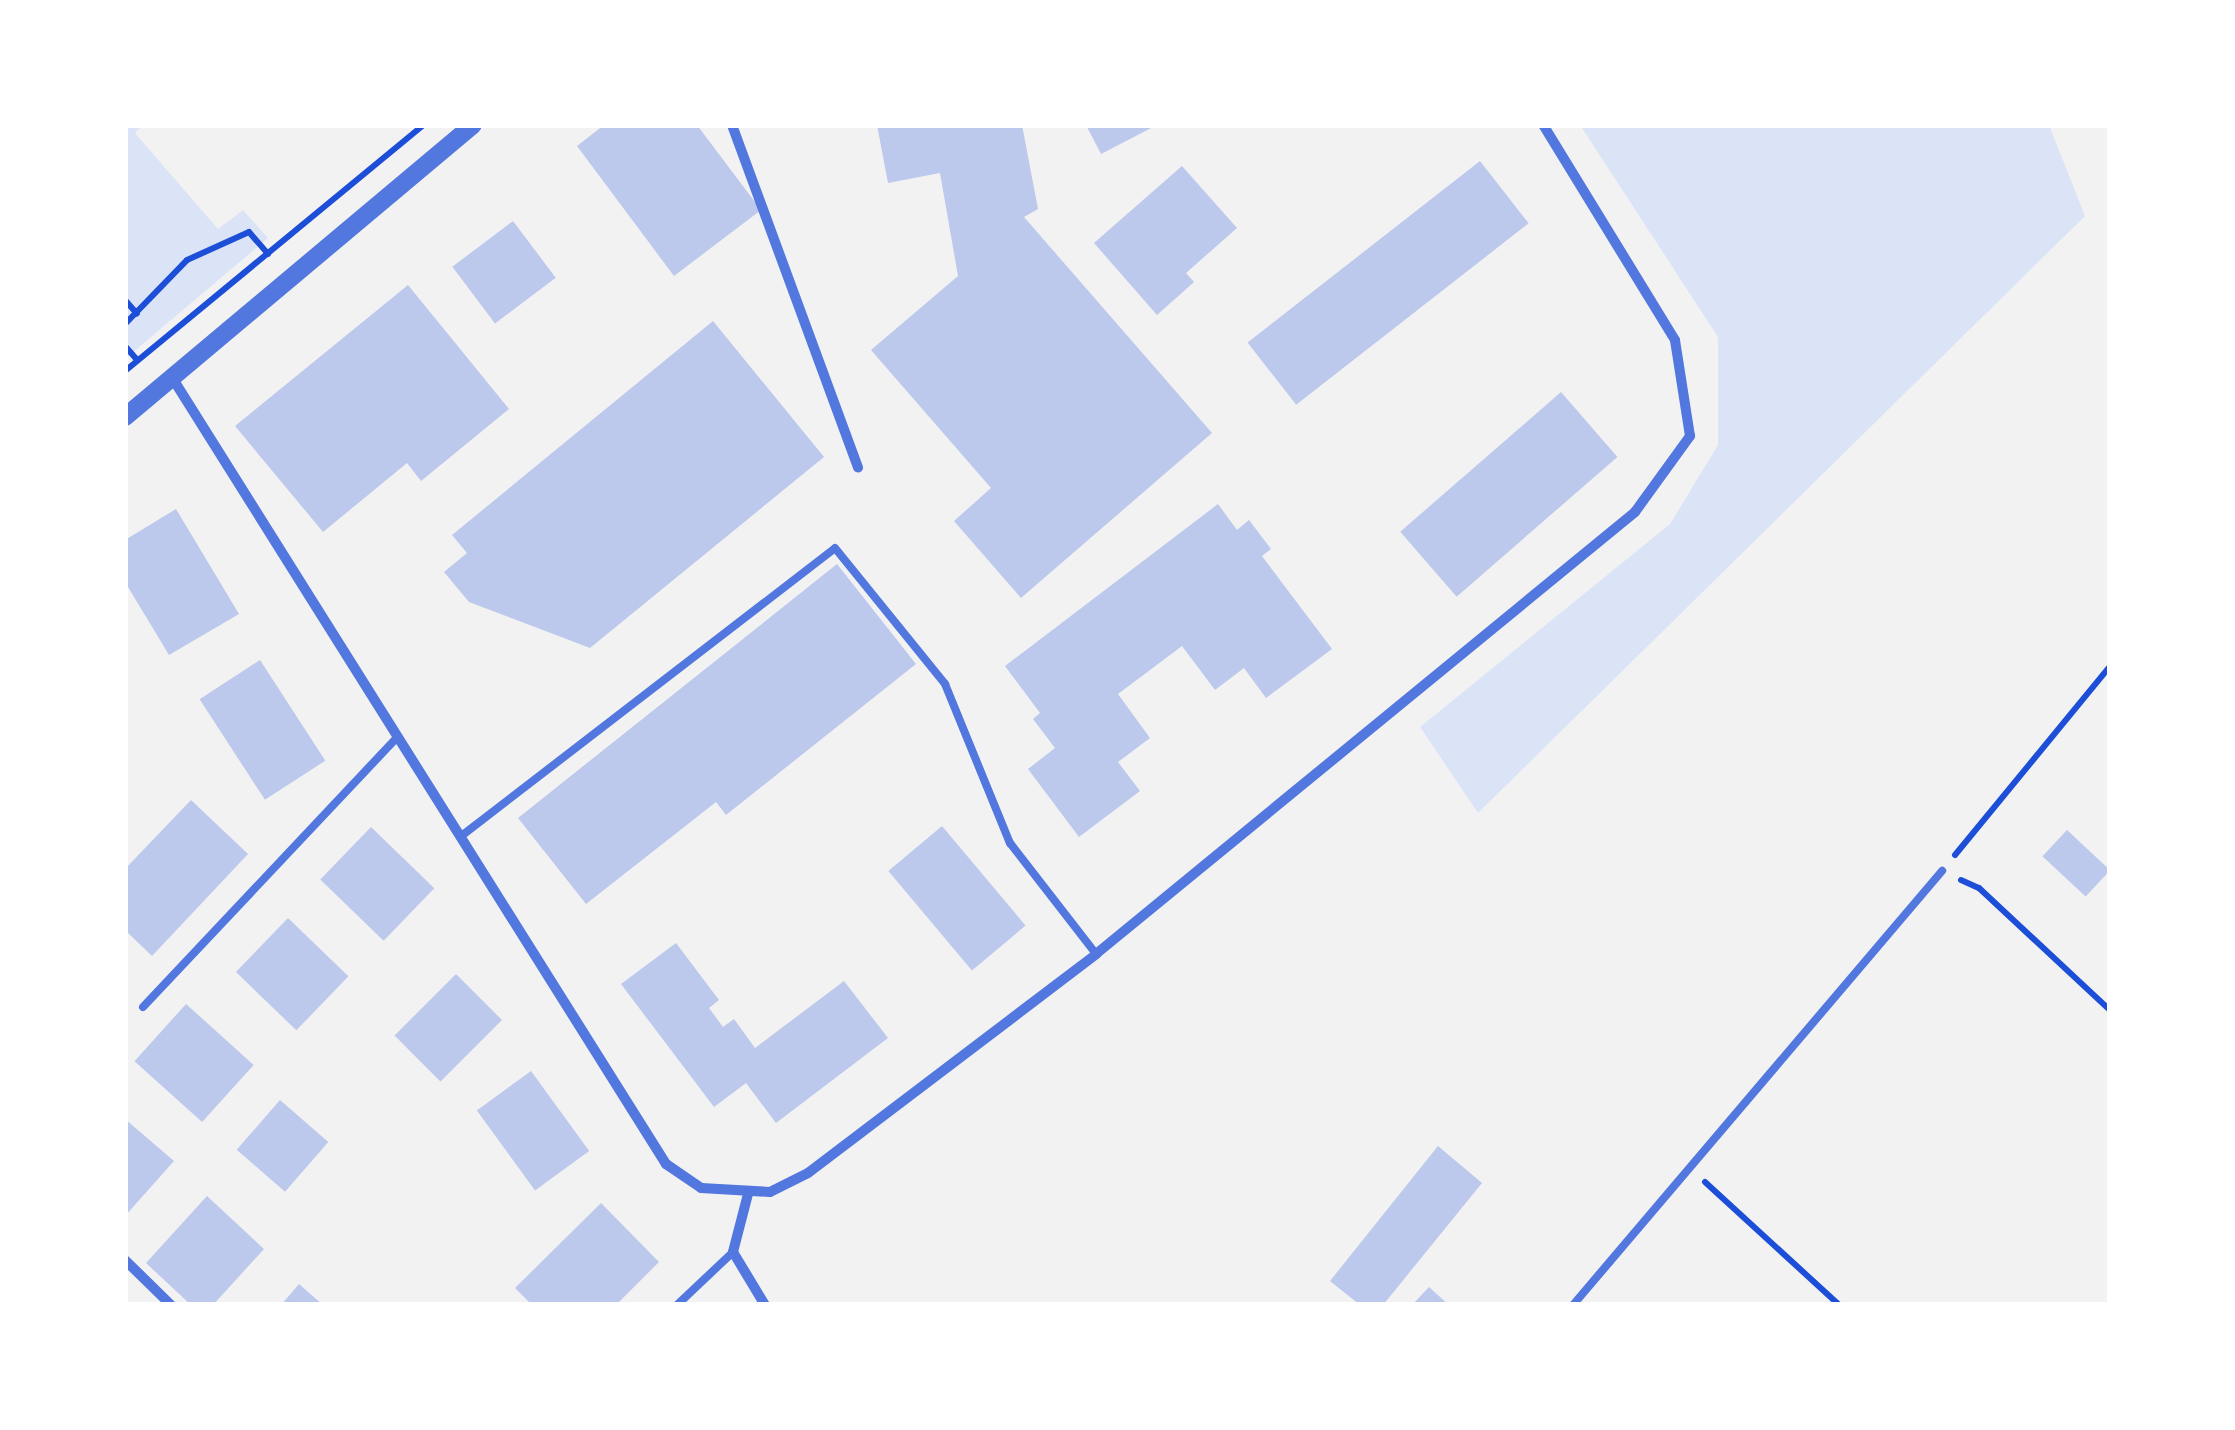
<!DOCTYPE html>
<style>
body{margin:0}
#map{position:relative;width:2235px;height:1430px;overflow:hidden;background:#f2f2f2;font-family:"Titillium Web",sans-serif}
div>[style]{position:absolute}
[style*='--x']{left:calc(var(--x)*1px);top:calc(var(--y)*1px);width:calc(var(--w)*1px);rotate:calc(var(--a)*1deg)}
.green>*{inset:0;background:#dbe4f7}
.building>*{inset:0;background:#bdc9ec;transform-origin:0 0}
.path>*{height:6px;margin:-3px;padding:0 3px;transform-origin:3px;border-radius:3px;background:#1d4ed8}
.service>*{height:8px;margin:-4px;padding:0 4px;transform-origin:4px;border-radius:4px;background:#5277de}
.minor>*{height:10px;margin:-5px;padding:0 5px;transform-origin:5px;border-radius:5px;background:#5277de}
.tertiary>*{height:18px;margin:-9px;padding:0 9px;transform-origin:9px;border-radius:9px;background:#5277de}
span{translate:-50% -50%;white-space:nowrap;text-align:center;line-height:1.15;-webkit-text-stroke:10px #fff;paint-order:stroke}
.frame{position:absolute;inset:0;border:128px solid #fff;pointer-events:none}
</style>
<div id="map">
<div class="green">
<div style="clip-path:polygon(125px 125px,143px 125px,135px 133px,218px 229px,243px 210px,268px 238px,125px 359px)"></div>
<div style="clip-path:polygon(1580px 125px,2049px 125px,2085px 216px,1478px 813px,1420px 727px,1670px 524px,1718px 445px,1718px 337px)"></div>
</div>
<div class="building">
<div style="clip-path:polygon(604px 125px,697px 125px,761px 210px,674px 276px,577px 146px)"></div>
<div style="clip-path:polygon(877px 125px,1022px 125px,1038px 209px,1024px 217px,1212px 433px,1021px 598px,954px 521px,991px 488px,871px 350px,958px 276px,940px 173px,888px 183px)"></div>
<div style="clip-path:polygon(1086px 125px,1157px 125px,1101px 154px)"></div>
<div style="left:1480px;top:161px;width:79px;height:295px;rotate:52deg"></div>
<div style="clip-path:polygon(1182px 166px,1237px 228px,1186px 273px,1194px 282px,1157px 315px,1094px 243px)"></div>
<div style="left:513px;top:221px;width:71px;height:76px;rotate:53deg"></div>
<div style="clip-path:polygon(408px 285px,509px 409px,421px 481px,407px 463px,323px 532px,235px 426px)"></div>
<div style="clip-path:polygon(713px 321px,824px 457px,590px 648px,469px 602px,444px 572px,467px 553px,452px 535px)"></div>
<div style="left:1561px;top:392px;width:86px;height:213px;rotate:49deg"></div>
<div style="clip-path:polygon(1218px 504px,1237px 530px,1249px 520px,1271px 549px,1262px 556px,1332px 649px,1266px 698px,1244px 668px,1215px 690px,1182px 646px,1118px 694px,1150px 738px,1118px 762px,1140px 791px,1079px 837px,1028px 769px,1055px 748px,1033px 719px,1040px 713px,1005px 666px)"></div>
<div style="clip-path:polygon(176px 509px,239px 614px,169px 655px,125px 582px,125px 540px)"></div>
<div style="clip-path:polygon(837px 564px,916px 664px,726px 815px,716px 802px,586px 904px,518px 818px)"></div>
<div style="left:260px;top:660px;width:120px;height:72px;rotate:57deg"></div>
<div style="clip-path:polygon(191px 800px,248px 854px,152px 956px,125px 930px,125px 869px)"></div>
<div style="left:942px;top:826px;width:130px;height:70px;rotate:50deg"></div>
<div style="left:371px;top:827px;width:88px;height:73px;rotate:44deg"></div>
<div style="left:2067px;top:830px;width:59px;height:36px;rotate:43deg"></div>
<div style="left:288px;top:918px;width:84px;height:75px;rotate:44deg"></div>
<div style="clip-path:polygon(676px 943px,719px 1000px,709px 1008px,723px 1027px,734px 1019px,755px 1048px,844px 981px,888px 1038px,776px 1123px,746px 1083px,714px 1107px,621px 984px)"></div>
<div style="left:456px;top:974px;width:65px;height:87px;rotate:45deg"></div>
<div style="left:186px;top:1004px;width:91px;height:77px;rotate:42deg"></div>
<div style="left:531px;top:1071px;width:99px;height:67px;rotate:54deg"></div>
<div style="left:280px;top:1100px;width:64px;height:66px;rotate:41deg"></div>
<div style="clip-path:polygon(125px 1119px,174px 1161px,125px 1216px)"></div>
<div style="clip-path:polygon(1438px 1146px,1482px 1183px,1383px 1305px,1360px 1305px,1330px 1281px)"></div>
<div style="clip-path:polygon(207px 1196px,264px 1249px,213px 1305px,191px 1305px,146px 1263px)"></div>
<div style="clip-path:polygon(601px 1203px,659px 1262px,616px 1305px,532px 1305px,515px 1288px)"></div>
<div style="clip-path:polygon(299px 1284px,323px 1305px,281px 1305px)"></div>
<div style="clip-path:polygon(1429px 1287px,1449px 1305px,1412px 1305px)"></div>
</div>
<div class="path">
<div style="--x:125;--y:127;--w:3;--a:-45"></div>
<div style="--x:125;--y:300;--w:18;--a:49"></div>
<div style="--x:125;--y:324;--w:89;--a:-45.9"></div>
<div style="--x:187;--y:260;--w:68;--a:-24.3"></div>
<div style="--x:249;--y:232;--w:29;--a:49"></div>
<div style="--x:125;--y:346;--w:18;--a:49"></div>
<div style="--x:125;--y:371;--w:386;--a:-39.5"></div>
<div style="--x:1955;--y:855;--w:244;--a:-50.6"></div>
<div style="--x:1961;--y:880;--w:20;--a:24"></div>
<div style="--x:1979;--y:888;--w:179;--a:43"></div>
<div style="--x:1705;--y:1182;--w:182;--a:42.5"></div>
</div>
<div class="service">
<div style="--x:460;--y:837;--w:473;--a:-37.6"></div>
<div style="--x:835;--y:548;--w:175;--a:51"></div>
<div style="--x:945;--y:684;--w:172;--a:67.8"></div>
<div style="--x:1010;--y:843;--w:140;--a:52.2"></div>
<div style="--x:143;--y:1007;--w:371;--a:-46.7"></div>
<div style="--x:677;--y:1305;--w:77;--a:-43.4"></div>
<div style="--x:1573;--y:1305;--w:570;--a:-49.63"></div>
</div>
<div class="minor">
<div style="--x:732;--y:125;--w:365;--a:69.8"></div>
<div style="--x:173;--y:379;--w:927;--a:57.87"></div>
<div style="--x:666;--y:1164;--w:42;--a:34.4"></div>
<div style="--x:701;--y:1188;--w:69;--a:3.3"></div>
<div style="--x:770;--y:1192;--w:42;--a:-26.6"></div>
<div style="--x:808;--y:1173;--w:362;--a:-37.2"></div>
<div style="--x:1096;--y:954;--w:697;--a:-39.35"></div>
<div style="--x:1635;--y:512;--w:94;--a:-54.1"></div>
<div style="--x:1690;--y:436;--w:97;--a:-98.9"></div>
<div style="--x:1675;--y:340;--w:252;--a:-121.5"></div>
<div style="--x:748;--y:1194;--w:60;--a:104.5"></div>
<div style="--x:733;--y:1252;--w:62;--a:58.9"></div>
<div style="--x:125;--y:1260;--w:64;--a:44.4"></div>
</div>
<div class="tertiary">
<div style="--x:125;--y:417;--w:454;--a:-40"></div>
</div>
<div class="frame"></div>
</div>
